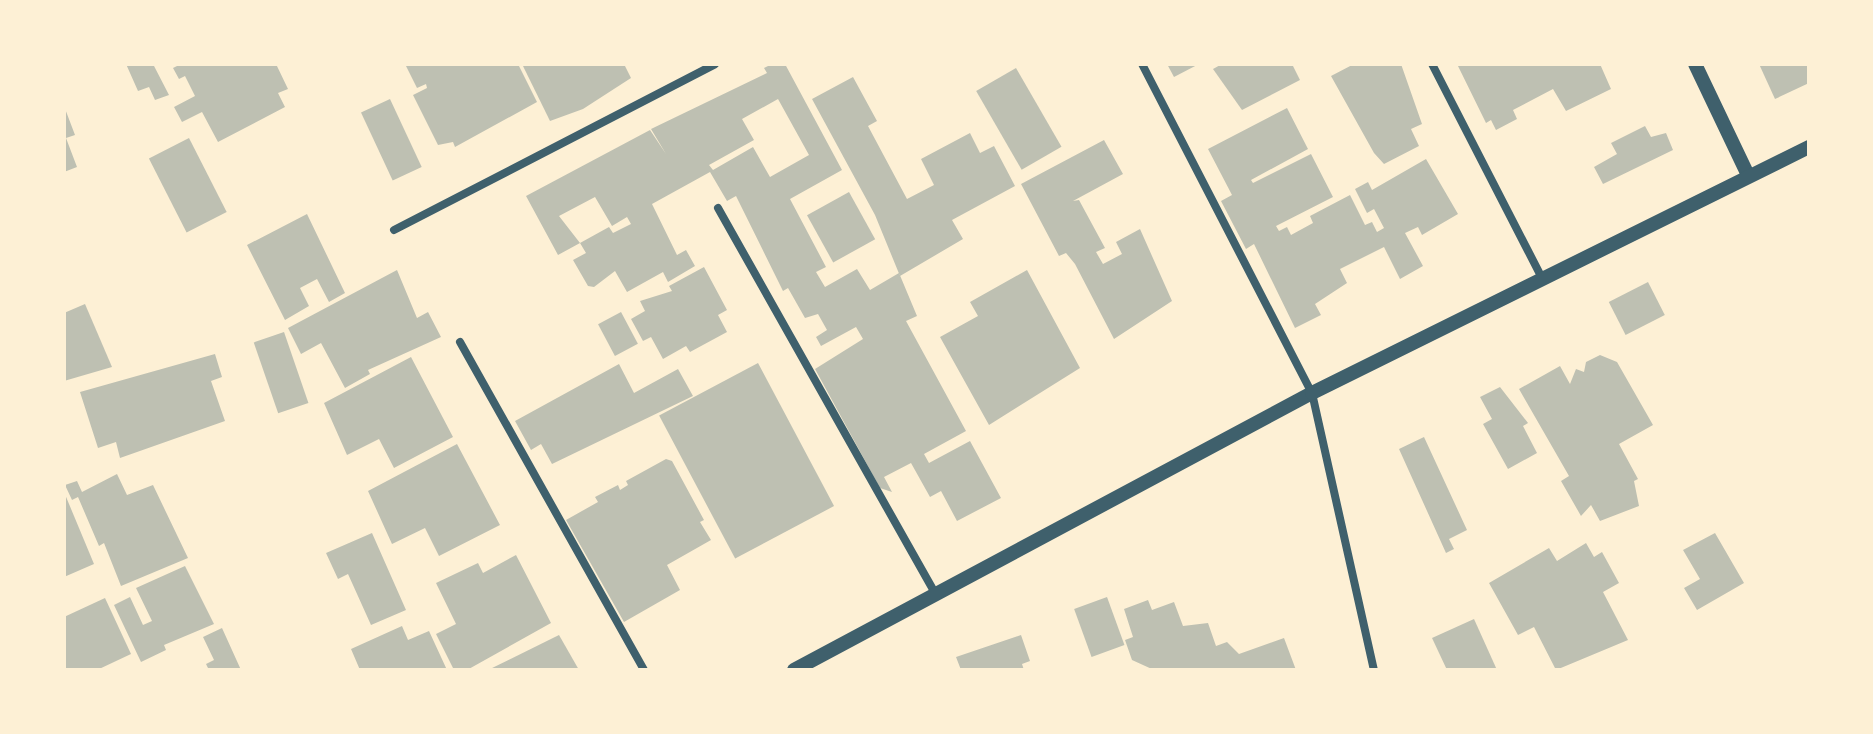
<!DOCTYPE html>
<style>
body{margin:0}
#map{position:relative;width:1873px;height:734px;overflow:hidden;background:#fdf0d5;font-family:Cabin,sans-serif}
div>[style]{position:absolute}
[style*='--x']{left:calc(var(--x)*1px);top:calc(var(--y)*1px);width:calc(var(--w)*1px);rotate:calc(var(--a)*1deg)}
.building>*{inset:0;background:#bec0b2;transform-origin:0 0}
.minor>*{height:8px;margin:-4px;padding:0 4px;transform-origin:4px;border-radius:4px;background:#3f606c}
.tertiary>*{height:14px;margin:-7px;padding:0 7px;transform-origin:7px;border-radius:7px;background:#3f606c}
span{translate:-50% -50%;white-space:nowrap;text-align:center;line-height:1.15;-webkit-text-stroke:6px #fdf0d5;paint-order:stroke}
.frame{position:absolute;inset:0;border:66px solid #fdf0d5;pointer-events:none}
</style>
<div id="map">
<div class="building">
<div style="clip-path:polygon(126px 64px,153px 64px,169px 95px,155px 100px,149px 87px,138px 91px)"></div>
<div style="clip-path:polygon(181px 64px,276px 64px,288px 89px,278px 93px,285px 107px,218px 142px,202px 112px,182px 122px,174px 107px,195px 96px,185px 76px,179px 79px,173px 68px)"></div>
<div style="clip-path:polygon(405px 64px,518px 64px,537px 102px,455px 147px,453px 142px,438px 145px,413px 95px,427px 88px,426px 84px,417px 88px)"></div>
<div style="clip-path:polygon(522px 64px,624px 64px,631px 78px,583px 109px,550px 121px)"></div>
<div style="clip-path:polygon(evenodd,772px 64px,785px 64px,842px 170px,790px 199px,826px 267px,816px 272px,825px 287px,857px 269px,870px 290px,899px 273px,917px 316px,906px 321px,966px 431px,924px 454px,929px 463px,970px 441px,1001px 498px,957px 521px,941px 491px,930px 497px,911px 463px,884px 477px,892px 492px,880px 488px,815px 369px,863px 339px,856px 327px,821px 346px,816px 337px,827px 330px,818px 314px,805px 318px,788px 288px,783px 291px,736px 196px,727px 201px,710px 172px,652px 204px,677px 255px,686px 250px,695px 266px,668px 282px,663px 272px,627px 292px,615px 271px,594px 287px,588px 286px,573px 260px,586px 253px,580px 243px,609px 227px,613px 233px,631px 224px,627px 217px,612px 226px,595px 197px,559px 216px,580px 243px,558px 255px,526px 196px,650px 130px,666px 154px,651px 129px,767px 73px,764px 68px,772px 64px,778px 99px,809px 155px,770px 177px,753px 147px,713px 170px,709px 165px,754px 140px,742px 119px,778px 99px)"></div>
<div style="clip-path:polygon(1167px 64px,1199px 64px,1174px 77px)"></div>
<div style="clip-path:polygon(1222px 64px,1292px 64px,1300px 80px,1242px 110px,1213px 69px)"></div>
<div style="clip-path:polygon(1354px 64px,1401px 64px,1422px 124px,1411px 129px,1419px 146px,1384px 164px,1374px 153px,1331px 76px)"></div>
<div style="clip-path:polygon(1457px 64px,1600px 64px,1611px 89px,1566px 111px,1553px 89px,1513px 110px,1517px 119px,1496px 130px,1491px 120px,1486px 123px)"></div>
<div style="clip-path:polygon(1759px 64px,1809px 64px,1809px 83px,1775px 99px)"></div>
<div style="left:1016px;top:68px;width:91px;height:46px;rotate:60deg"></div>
<div style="clip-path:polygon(853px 77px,877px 121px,868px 126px,907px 199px,934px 185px,921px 159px,970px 133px,980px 153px,994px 146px,1015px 186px,952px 220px,963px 239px,900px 276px,875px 215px,812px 99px)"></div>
<div style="left:390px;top:99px;width:75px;height:32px;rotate:65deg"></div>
<div style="clip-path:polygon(64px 106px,75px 135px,66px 138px,77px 167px,64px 172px)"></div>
<div style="clip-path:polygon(1287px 108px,1308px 149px,1251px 180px,1253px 183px,1311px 154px,1333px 197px,1276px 226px,1279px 231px,1287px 227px,1291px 235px,1313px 223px,1310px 216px,1350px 195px,1365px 225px,1372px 222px,1377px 232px,1384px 228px,1374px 209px,1367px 213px,1355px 189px,1368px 182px,1372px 190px,1426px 159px,1458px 214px,1422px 235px,1418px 227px,1405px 233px,1423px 266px,1400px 279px,1384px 247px,1340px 269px,1347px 283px,1315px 304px,1321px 315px,1295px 328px,1254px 244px,1246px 249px,1221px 201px,1232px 195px,1208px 149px)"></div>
<div style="clip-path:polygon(1645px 126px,1651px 137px,1666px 133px,1673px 150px,1603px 184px,1594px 167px,1617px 154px,1611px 143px)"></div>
<div style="left:189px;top:138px;width:83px;height:45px;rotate:63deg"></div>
<div style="clip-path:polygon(1104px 140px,1123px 174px,1073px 201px,1079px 200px,1105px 248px,1096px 252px,1103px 264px,1122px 254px,1116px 242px,1140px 229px,1172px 301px,1114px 339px,1075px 264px,1066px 253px,1059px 256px,1021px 184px)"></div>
<div style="left:849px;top:192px;width:54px;height:48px;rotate:61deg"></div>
<div style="clip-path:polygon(307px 214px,345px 293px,329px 302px,317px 279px,300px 288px,309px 306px,285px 320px,247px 245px)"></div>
<div style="clip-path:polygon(704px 267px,727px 310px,718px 315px,727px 332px,690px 352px,686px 346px,663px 359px,651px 337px,643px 341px,631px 319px,645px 311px,640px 301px,672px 291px,669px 286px)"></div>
<div style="clip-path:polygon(397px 270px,417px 318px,428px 312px,441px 337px,368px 370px,370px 374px,345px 388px,321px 343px,301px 354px,288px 328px)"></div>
<div style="clip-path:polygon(1027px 270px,1080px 368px,989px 425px,940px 337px,978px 316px,970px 302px)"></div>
<div style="left:1648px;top:282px;width:37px;height:44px;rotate:63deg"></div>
<div style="clip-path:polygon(85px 304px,112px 367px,64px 381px,64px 313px)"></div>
<div style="left:621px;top:312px;width:36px;height:26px;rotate:62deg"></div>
<div style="left:284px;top:332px;width:75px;height:32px;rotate:71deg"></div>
<div style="clip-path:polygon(215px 354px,222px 377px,211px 381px,225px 421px,120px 458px,116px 442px,98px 448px,80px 392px)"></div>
<div style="clip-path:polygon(1600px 355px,1617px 362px,1653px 425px,1619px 444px,1638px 479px,1634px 481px,1639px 506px,1600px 521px,1591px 505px,1581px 516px,1561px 481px,1569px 476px,1519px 389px,1560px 366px,1570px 384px,1576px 369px,1584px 372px,1586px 362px)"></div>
<div style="clip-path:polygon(411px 357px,453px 437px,394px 468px,379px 439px,347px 455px,324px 403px)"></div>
<div style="left:758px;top:363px;width:162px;height:112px;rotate:62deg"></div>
<div style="clip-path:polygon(619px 364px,634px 393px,678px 369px,693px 396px,552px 464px,541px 444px,531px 450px,515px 421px)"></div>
<div style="clip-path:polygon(1500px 387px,1528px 423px,1523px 426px,1537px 453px,1508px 469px,1483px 424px,1492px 419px,1480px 397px)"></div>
<div style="clip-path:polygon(1424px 437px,1467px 530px,1449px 539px,1454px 549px,1446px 553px,1399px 449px)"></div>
<div style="clip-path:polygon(457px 444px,500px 525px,439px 556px,425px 528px,392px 544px,368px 491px)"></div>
<div style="clip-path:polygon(666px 459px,672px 461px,704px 520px,700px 522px,711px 540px,667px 565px,680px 590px,624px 622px,566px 520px,598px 502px,595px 497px,618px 485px,620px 490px,628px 485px,626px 481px)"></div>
<div style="clip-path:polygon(117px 474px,127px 495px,153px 485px,188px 558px,121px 586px,104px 543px,99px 546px,78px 497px,72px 500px,65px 485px,77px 481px,82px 492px)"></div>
<div style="clip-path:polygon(64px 492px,94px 564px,64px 577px)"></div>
<div style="clip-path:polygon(372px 533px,406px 610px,371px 625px,348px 574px,338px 579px,326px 553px)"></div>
<div style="clip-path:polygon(1715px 533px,1744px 583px,1697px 610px,1684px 588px,1700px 579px,1683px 550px)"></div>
<div style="clip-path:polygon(1586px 543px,1594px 557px,1602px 552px,1619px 583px,1603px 592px,1628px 640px,1556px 670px,1534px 627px,1518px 635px,1489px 583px,1549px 548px,1557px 561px)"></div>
<div style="clip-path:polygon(516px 555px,551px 623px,467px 670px,454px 670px,436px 634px,456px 624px,436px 583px,478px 563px,483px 573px)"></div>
<div style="clip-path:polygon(185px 566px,214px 624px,164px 645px,166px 650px,141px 662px,114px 605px,130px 597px,143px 625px,152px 621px,136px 588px)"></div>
<div style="left:1107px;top:597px;width:51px;height:35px;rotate:70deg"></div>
<div style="clip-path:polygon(105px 598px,131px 654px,97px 670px,64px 670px,64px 617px)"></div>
<div style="clip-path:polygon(1148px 600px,1152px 610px,1174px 602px,1183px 626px,1208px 623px,1216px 646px,1227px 642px,1239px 654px,1284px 638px,1296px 670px,1154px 670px,1132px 660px,1125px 640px,1133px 637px,1124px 609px)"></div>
<div style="clip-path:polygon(1474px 619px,1497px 670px,1447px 670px,1432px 638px)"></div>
<div style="clip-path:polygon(402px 626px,408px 640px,429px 631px,447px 670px,360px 670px,351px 649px)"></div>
<div style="clip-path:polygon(222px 628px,241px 670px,209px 670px,206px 664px,214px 660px,203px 637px)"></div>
<div style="clip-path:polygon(559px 635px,579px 670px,488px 670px)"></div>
<div style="clip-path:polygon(1021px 635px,1030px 661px,1022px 664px,1024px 670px,961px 670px,956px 657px)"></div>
</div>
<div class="minor">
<div style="--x:1142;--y:64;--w:370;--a:62.7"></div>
<div style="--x:1312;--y:393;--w:284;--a:77.4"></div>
<div style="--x:1432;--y:64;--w:241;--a:62.8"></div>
<div style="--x:718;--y:208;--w:442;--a:60.6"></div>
<div style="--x:394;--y:230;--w:361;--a:-27.3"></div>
<div style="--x:460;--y:342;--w:376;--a:60.7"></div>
</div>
<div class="tertiary">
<div style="--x:1695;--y:64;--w:123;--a:64.5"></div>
<div style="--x:794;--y:670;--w:587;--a:-28.14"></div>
<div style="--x:1312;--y:393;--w:555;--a:-26.33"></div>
</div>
<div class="frame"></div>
</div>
